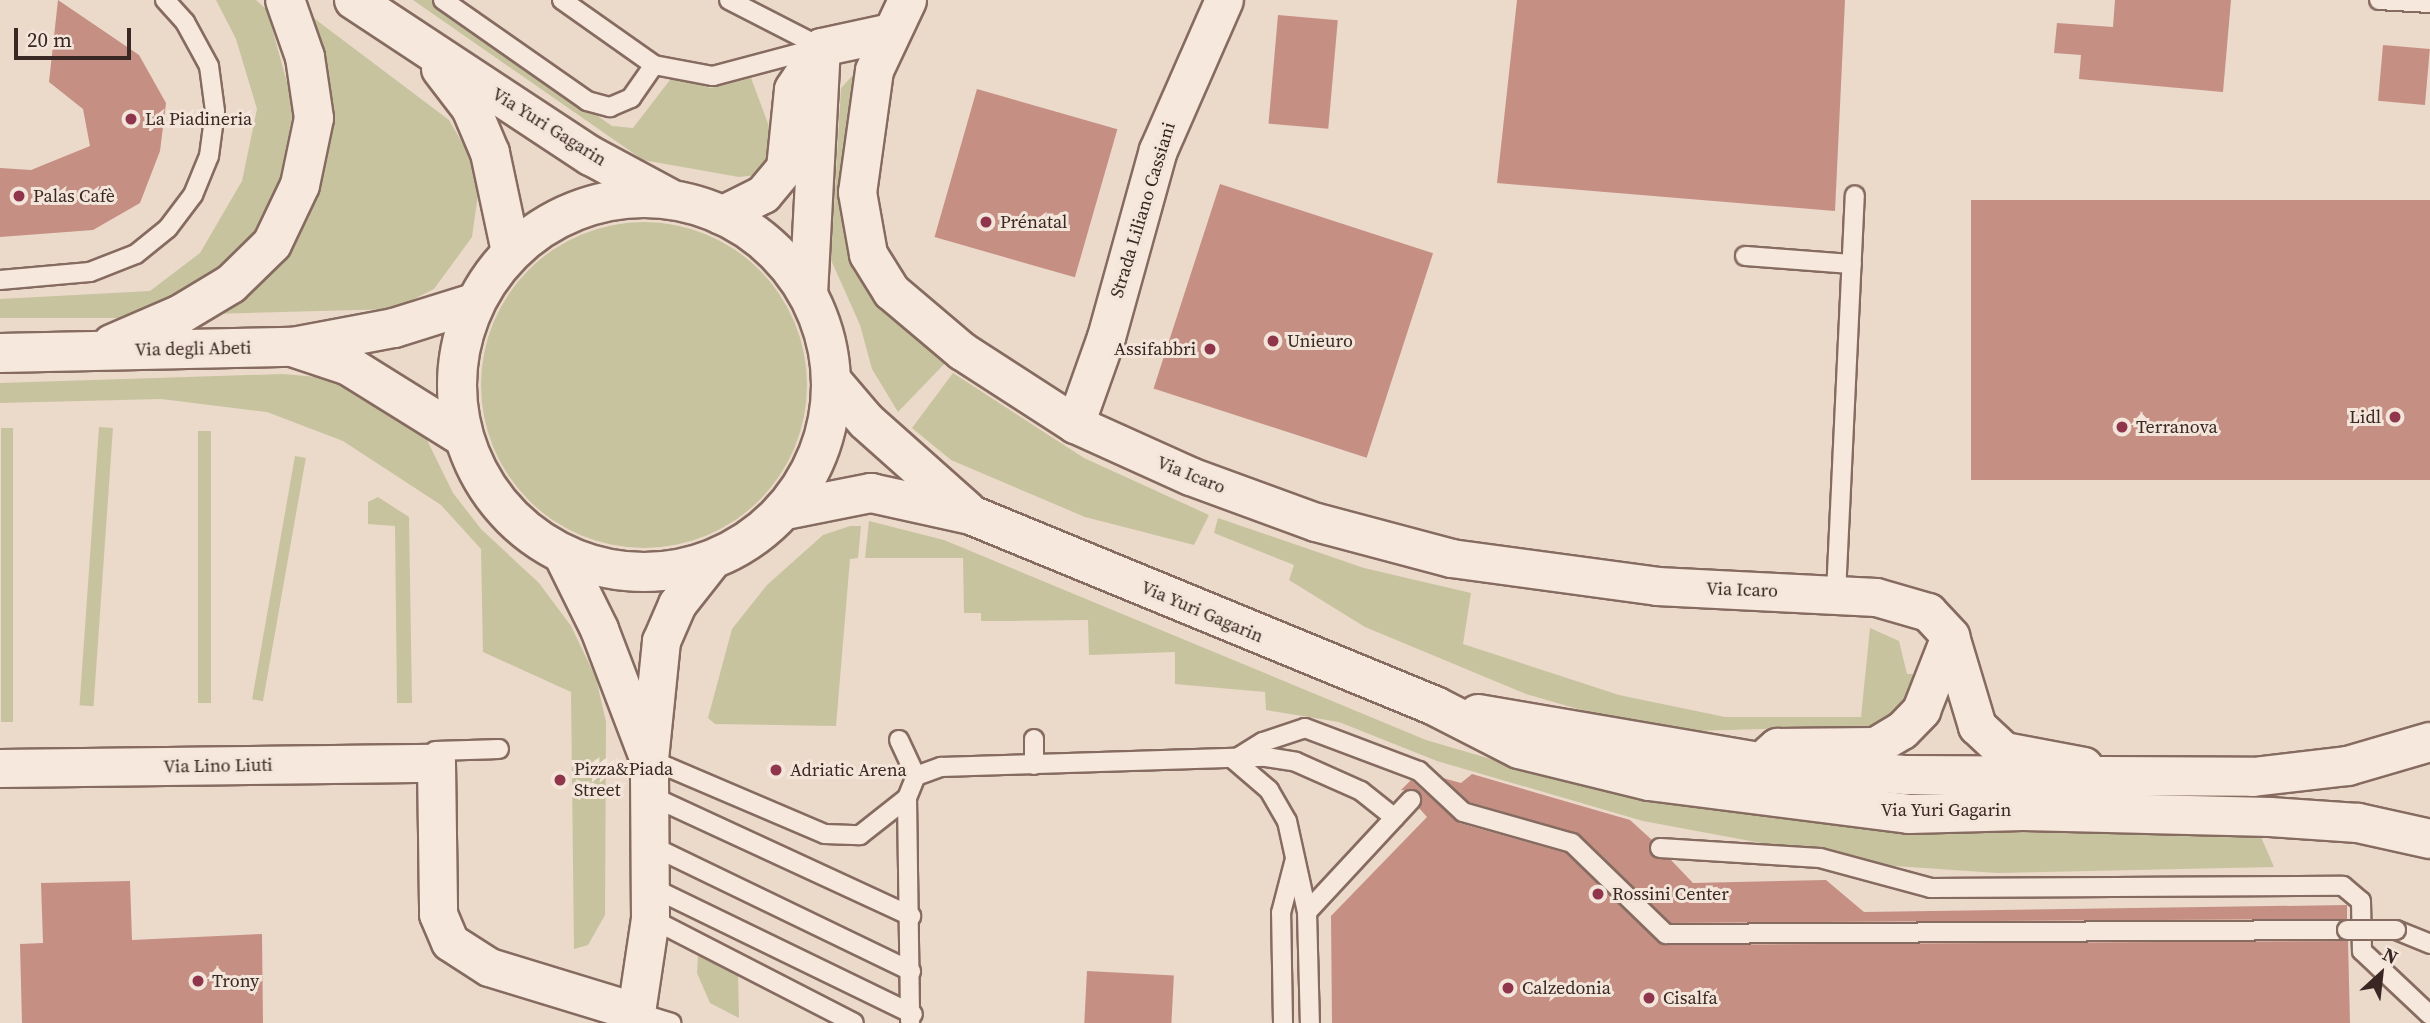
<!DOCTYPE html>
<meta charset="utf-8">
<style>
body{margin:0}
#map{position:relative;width:2430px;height:1023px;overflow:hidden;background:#ebd9ca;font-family:"Source Serif 4",serif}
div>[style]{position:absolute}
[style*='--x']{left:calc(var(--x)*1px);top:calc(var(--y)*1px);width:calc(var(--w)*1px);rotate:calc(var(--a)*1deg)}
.green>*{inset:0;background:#c8c39f;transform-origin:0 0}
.round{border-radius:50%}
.building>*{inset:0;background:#c58f84;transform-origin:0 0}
.roads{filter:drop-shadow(2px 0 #866b60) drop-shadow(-2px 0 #866b60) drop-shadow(0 2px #866b60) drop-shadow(0 -2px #866b60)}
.service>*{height:18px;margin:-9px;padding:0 9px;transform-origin:9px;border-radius:9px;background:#f6e8dd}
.minor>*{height:37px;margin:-18.5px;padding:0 18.5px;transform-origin:18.5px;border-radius:18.5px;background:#f6e8dd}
.tertiary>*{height:38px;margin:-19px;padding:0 19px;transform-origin:19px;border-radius:19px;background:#f6e8dd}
.secondary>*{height:38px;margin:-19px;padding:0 19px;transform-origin:19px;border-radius:19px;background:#f6e8dd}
.secondary>.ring{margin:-19px;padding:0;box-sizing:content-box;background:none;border:38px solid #f6e8dd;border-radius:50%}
.bridges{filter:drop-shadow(2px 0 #866b60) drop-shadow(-2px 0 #866b60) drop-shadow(0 2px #866b60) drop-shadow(0 -2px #866b60)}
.service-bridge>*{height:18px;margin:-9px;padding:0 9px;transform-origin:9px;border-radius:9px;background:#f6e8dd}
.dots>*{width:19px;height:19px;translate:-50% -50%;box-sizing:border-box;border:4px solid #f3e5d9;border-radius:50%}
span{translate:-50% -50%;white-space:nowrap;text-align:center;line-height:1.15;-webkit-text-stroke:6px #f3e5d9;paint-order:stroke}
.poi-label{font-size:18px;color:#382722}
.left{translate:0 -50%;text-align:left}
.right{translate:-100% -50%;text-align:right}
.street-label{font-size:18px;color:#382722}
.north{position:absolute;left:2346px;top:939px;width:70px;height:70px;-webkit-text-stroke:5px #f3e5d9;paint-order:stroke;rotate:27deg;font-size:19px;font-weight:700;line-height:28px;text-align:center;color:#382722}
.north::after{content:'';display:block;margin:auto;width:24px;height:32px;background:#382722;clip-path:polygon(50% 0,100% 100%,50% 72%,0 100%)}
.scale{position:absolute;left:14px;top:28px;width:117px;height:32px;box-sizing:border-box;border:4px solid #382722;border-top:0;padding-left:9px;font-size:21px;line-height:24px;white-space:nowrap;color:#382722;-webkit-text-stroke:5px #f3e5d9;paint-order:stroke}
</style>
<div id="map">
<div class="green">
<div style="clip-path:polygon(216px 0,256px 0,267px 10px,294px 108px,275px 203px,255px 239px,188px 295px,123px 318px,0 318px,0 299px,150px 291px,200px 253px,242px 181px,257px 109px,236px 39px)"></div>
<div style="clip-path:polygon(413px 0,434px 0,612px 126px,633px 128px,673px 76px,710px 88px,751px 78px,773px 137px,768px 163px,757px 175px,739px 177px,643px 160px)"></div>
<div style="clip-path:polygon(303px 10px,449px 120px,474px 163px,479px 187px,472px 237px,434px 289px,394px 309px,212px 314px,285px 247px)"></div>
<div style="clip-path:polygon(853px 75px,844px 211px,949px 359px,898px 412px,872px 369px,860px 325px,831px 260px,841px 88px)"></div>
<div class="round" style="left:481px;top:222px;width:326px;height:326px"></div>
<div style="clip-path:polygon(953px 373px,1084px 458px,1209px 515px,1194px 545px,1085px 517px,951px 460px,912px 428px)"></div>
<div style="clip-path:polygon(283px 374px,328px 378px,368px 395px,426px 438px,453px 493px,481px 529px,539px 583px,571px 626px,596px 678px,606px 722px,605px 915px,588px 945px,574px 949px,571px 692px,483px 652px,481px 549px,441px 505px,343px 441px,267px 412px,161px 399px,0 403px,0 383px)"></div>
<div style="left:99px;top:427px;width:14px;height:279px;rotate:4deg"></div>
<div style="left:1px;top:428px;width:12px;height:294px"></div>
<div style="left:198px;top:431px;width:13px;height:272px"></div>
<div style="left:295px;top:456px;width:11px;height:247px;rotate:10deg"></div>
<div style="clip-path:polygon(378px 497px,409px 517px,412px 703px,397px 703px,395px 526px,368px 524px,368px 502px)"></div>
<div style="clip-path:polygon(1218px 518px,1364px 568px,1471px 593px,1463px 644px,1619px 695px,1725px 717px,1861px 717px,1870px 628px,1899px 641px,1907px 674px,1918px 674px,1906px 707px,1875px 726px,1657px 732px,1526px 694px,1365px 627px,1289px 580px,1294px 565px,1214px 533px)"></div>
<div style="clip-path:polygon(869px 521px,944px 540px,1426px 740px,1573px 783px,1906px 830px,2261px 837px,2274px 867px,1997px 873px,1880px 865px,1643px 821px,1437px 761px,1339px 722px,1266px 710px,1265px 692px,1175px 684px,1175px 652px,1089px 655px,1088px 620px,981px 621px,981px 613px,964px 613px,963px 558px,865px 558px)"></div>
<div style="clip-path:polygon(850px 526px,861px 526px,858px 558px,850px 559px,836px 726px,715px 724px,708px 718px,732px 629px,767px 585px,823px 535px)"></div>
<div style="clip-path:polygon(698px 955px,738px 973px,739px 1018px,710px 1003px,697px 973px)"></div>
</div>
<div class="building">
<div style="clip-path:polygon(58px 0,139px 55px,166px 103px,160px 151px,140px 203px,93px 230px,0 237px,0 168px,31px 170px,90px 146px,83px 109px,49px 82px)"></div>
<div style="clip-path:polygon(1517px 0,1845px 0,1835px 211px,1497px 183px)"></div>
<div style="clip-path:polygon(2115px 0,2231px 0,2223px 92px,2079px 79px,2081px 55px,2054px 53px,2057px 23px,2113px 27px)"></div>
<div style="left:1278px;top:15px;width:60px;height:109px;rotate:5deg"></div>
<div style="left:2383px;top:45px;width:47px;height:56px;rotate:5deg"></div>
<div style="left:977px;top:89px;width:146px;height:154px;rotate:16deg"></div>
<div style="left:1220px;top:184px;width:224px;height:215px;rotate:18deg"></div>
<div style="left:2430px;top:200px;width:280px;height:459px;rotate:90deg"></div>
<div style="clip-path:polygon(1472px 774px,1630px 820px,1652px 840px,1653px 857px,1671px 860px,1693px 883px,1826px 880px,1864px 912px,2347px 905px,2347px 919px,1671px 923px,1579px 834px,1469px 802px,1443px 778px,1461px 783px)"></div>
<div style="clip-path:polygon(1411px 780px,1459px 823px,1566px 853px,1665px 945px,2348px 941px,2350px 1023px,1332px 1023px,1331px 916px,1427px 817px,1419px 808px,1419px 792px,1401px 790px)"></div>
<div style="clip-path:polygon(130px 881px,132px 940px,262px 934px,263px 1023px,22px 1023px,20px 944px,43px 943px,41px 883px)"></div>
<div style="left:1087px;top:971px;width:87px;height:52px;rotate:3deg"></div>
</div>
<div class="roads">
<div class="service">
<div style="--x:443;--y:0;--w:176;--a:35"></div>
<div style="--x:587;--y:101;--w:24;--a:15"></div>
<div style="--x:610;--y:107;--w:23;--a:-23"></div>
<div style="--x:631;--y:98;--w:40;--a:-55.1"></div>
<div style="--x:562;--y:0;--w:113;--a:35.2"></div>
<div style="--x:654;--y:65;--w:60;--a:10.6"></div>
<div style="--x:713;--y:76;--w:109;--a:-14.9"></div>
<div style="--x:729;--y:0;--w:103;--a:27.1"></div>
<div style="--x:2379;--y:0;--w:51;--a:3.4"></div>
<div style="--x:1745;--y:256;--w:107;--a:4.3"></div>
<div style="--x:0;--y:280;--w:90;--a:-5.1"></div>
<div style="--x:90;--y:272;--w:49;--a:-21.4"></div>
<div style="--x:136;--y:254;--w:41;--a:-39.1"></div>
<div style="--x:168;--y:228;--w:41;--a:-52.9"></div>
<div style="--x:193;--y:195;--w:42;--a:-67.7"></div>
<div style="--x:209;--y:156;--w:45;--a:-82.4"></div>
<div style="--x:215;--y:111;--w:45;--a:-97.6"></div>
<div style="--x:209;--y:66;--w:50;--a:-118.6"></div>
<div style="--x:185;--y:22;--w:30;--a:-132"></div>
<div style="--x:1836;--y:594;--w:399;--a:-87.3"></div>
<div style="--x:1034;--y:739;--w:26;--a:90"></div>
<div style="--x:899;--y:740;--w:40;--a:65"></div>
<div style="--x:435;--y:751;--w:64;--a:-1.8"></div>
<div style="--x:649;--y:759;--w:191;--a:23.1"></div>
<div style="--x:825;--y:834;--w:35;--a:2"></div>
<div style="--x:860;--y:835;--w:60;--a:-38.2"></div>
<div style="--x:907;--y:798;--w:24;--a:-68"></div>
<div style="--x:916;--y:776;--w:27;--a:-20"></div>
<div style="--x:941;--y:767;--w:325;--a:-1.8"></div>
<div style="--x:1266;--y:757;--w:30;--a:9"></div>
<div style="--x:1296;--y:762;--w:71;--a:24"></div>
<div style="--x:1361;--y:791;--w:43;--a:38.5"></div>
<div style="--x:1234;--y:760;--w:34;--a:-32"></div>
<div style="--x:1263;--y:742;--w:44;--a:-18.4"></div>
<div style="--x:1305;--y:728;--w:122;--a:20.7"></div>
<div style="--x:1419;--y:771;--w:60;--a:43"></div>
<div style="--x:1463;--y:812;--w:113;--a:15.9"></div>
<div style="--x:1572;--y:843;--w:131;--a:44.1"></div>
<div style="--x:1666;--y:934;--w:681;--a:-0.34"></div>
<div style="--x:1234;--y:760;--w:46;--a:40.6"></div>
<div style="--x:1269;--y:790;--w:36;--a:60"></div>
<div style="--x:1287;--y:821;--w:93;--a:77.6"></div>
<div style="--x:1307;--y:912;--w:111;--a:88.5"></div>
<div style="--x:649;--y:795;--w:289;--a:24.8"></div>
<div style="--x:907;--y:798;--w:224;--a:89.2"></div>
<div style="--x:650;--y:845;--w:290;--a:25.8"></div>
<div style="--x:1660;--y:848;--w:160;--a:3.6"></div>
<div style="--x:1820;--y:858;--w:115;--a:15.1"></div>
<div style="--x:1931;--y:888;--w:412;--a:-0.3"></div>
<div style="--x:2343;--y:886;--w:23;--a:40"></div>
<div style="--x:2361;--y:901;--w:50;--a:88.9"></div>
<div style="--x:2362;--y:951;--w:93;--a:43.3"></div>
<div style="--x:651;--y:887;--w:291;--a:25.9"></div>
<div style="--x:1307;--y:912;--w:153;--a:-47.1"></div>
<div style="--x:650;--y:918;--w:229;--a:27.2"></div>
<div style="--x:2396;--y:930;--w:37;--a:22"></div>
<div style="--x:636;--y:1012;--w:37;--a:17"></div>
<div style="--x:1283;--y:1023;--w:110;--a:-91"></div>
<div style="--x:1281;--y:913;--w:56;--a:-75.5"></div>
</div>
<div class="minor">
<div style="--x:907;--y:0;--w:77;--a:115.2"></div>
<div style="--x:874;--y:70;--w:123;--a:97.9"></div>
<div style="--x:857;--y:192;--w:63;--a:79.9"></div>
<div style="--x:868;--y:254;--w:44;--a:58.1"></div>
<div style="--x:891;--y:291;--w:93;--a:40.2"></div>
<div style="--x:962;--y:351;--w:135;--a:32.9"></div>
<div style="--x:1075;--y:424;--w:126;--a:24.3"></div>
<div style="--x:1190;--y:476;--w:134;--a:20.1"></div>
<div style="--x:1316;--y:522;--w:140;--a:14.9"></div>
<div style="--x:1451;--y:558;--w:208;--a:7.7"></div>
<div style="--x:1657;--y:586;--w:219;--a:2.9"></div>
<div style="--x:1876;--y:597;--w:54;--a:16.1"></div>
<div style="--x:1928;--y:612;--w:33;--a:47"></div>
<div style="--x:1950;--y:636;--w:94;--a:73.3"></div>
<div style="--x:1977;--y:726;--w:37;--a:43"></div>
<div style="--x:2004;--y:751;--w:81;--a:10.6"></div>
<div style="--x:821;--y:47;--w:72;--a:-12.1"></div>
<div style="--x:721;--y:215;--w:47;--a:-26.6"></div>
<div style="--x:763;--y:194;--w:34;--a:-50"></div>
<div style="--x:785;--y:168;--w:79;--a:-84.2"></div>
<div style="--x:793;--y:89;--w:50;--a:-56.3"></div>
<div style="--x:808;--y:294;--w:247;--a:-87"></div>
<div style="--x:1075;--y:424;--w:92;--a:-70.4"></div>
<div style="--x:1106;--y:337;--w:194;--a:-74.5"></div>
<div style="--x:1158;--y:150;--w:164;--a:-66.3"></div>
<div style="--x:562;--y:554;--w:84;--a:63.7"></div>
<div style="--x:599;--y:629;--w:132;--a:69.1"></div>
<div style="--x:1769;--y:754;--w:11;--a:-41"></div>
<div style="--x:1777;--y:747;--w:98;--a:-0.6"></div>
<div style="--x:1875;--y:746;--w:31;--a:-31"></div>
<div style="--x:1902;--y:730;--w:28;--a:-46"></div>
<div style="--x:1921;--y:710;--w:79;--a:-68.6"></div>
<div style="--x:0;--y:768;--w:436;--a:-0.7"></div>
<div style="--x:436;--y:763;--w:151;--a:89.2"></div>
<div style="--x:438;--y:914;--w:30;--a:67"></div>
<div style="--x:450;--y:942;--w:46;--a:32.7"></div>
<div style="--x:489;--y:967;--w:154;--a:17"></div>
<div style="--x:636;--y:1012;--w:95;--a:-81.5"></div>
<div style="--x:650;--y:918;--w:159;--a:-90.4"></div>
<div style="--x:649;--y:759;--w:119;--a:-84.2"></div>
<div style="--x:661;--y:641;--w:40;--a:-66.6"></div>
<div style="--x:677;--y:604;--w:55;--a:-51.7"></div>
</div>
<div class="tertiary">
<div style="--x:112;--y:344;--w:75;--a:-23.5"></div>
<div style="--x:181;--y:314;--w:58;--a:-31"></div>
<div style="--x:231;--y:284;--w:57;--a:-44.3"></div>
<div style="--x:272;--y:244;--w:65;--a:-64.6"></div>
<div style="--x:300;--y:185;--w:68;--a:-78.2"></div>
<div style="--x:314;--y:118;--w:62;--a:-98.4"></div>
<div style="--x:305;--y:57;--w:60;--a:-109.3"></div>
<div style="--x:295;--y:348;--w:57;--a:18.4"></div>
<div style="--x:349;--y:366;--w:134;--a:31.9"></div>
<div style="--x:0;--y:353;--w:293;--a:-1.2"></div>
<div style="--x:293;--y:347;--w:103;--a:-10.7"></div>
<div style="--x:394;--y:328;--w:84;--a:-17.4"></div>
</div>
<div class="secondary">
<div style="--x:354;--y:0;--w:284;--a:33.4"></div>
<div style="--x:591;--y:156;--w:89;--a:28.3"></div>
<div style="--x:441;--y:69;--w:49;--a:52.4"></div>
<div style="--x:471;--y:108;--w:49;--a:67.1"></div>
<div style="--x:490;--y:153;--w:101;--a:78"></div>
<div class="ring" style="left:457px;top:198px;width:336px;height:336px"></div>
<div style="--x:832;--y:381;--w:52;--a:49.6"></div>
<div style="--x:866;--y:421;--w:135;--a:41.7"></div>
<div style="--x:785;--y:510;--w:88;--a:-11.2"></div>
<div style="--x:871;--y:493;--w:102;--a:12.4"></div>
<div style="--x:971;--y:515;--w:502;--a:22.37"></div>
<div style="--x:1435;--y:706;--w:94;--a:27.1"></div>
<div style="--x:1519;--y:749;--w:134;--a:13.8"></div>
<div style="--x:1649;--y:781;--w:262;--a:7.2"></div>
<div style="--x:1909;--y:814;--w:114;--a:-1.5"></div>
<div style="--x:2023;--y:811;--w:247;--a:1.4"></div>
<div style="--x:2270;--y:817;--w:88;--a:3.9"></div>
<div style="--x:2358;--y:823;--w:74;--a:12.5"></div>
<div style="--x:1478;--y:714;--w:286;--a:9.7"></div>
<div style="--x:1760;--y:762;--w:147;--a:5.1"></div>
<div style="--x:1906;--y:775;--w:347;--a:0.3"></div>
<div style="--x:2253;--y:777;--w:96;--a:-6.6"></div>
<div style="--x:2348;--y:766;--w:85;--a:-16.3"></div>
</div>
</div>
<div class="bridges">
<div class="service-bridge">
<div style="--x:2347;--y:930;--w:49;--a:0"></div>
</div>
</div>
<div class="dots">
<div style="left:131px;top:119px;background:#8f364d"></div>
<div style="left:19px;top:196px;background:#8f364d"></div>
<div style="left:986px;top:222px;background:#8f364d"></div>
<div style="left:1273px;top:341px;background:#8f364d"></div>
<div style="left:1210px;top:349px;background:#8f364d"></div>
<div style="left:2395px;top:417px;background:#8f364d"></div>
<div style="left:2122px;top:427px;background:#8f364d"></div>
<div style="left:776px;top:770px;background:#8f364d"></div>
<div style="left:560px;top:780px;background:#8f364d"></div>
<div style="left:1598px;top:894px;background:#8f364d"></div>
<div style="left:198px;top:981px;background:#8f364d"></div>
<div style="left:1508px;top:988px;background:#8f364d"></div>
<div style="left:1649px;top:998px;background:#8f364d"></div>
</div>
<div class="poi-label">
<span class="left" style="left:145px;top:119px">La Piadineria</span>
<span class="left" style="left:33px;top:196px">Palas Cafè</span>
<span class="left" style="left:1000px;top:222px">Prénatal</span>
<span class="left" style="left:1287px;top:341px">Unieuro</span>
<span class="right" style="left:1196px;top:349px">Assifabbri</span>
<span class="right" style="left:2381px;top:417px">Lidl</span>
<span class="left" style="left:2136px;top:427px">Terranova</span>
<span class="left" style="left:574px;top:780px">Pizza&amp;Piada<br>Street</span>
<span class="left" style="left:790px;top:770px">Adriatic Arena</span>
<span class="left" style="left:1612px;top:894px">Rossini Center</span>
<span class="left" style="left:212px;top:981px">Trony</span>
<span class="left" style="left:1522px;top:988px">Calzedonia</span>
<span class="left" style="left:1663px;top:998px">Cisalfa</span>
</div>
<div class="street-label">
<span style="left:549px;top:127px;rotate:32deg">Via Yuri Gagarin</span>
<span style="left:1143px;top:210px;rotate:-73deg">Strada Liliano Cassiani</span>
<span style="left:193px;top:349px;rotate:-1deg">Via degli Abeti</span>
<span style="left:1191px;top:475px;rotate:22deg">Via Icaro</span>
<span style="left:1742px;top:590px;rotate:2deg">Via Icaro</span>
<span style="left:1202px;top:612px;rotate:23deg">Via Yuri Gagarin</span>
<span style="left:218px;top:766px;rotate:-1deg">Via Lino Liuti</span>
<span style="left:1946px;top:810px">Via Yuri Gagarin</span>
</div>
<div class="north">N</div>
<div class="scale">20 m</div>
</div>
